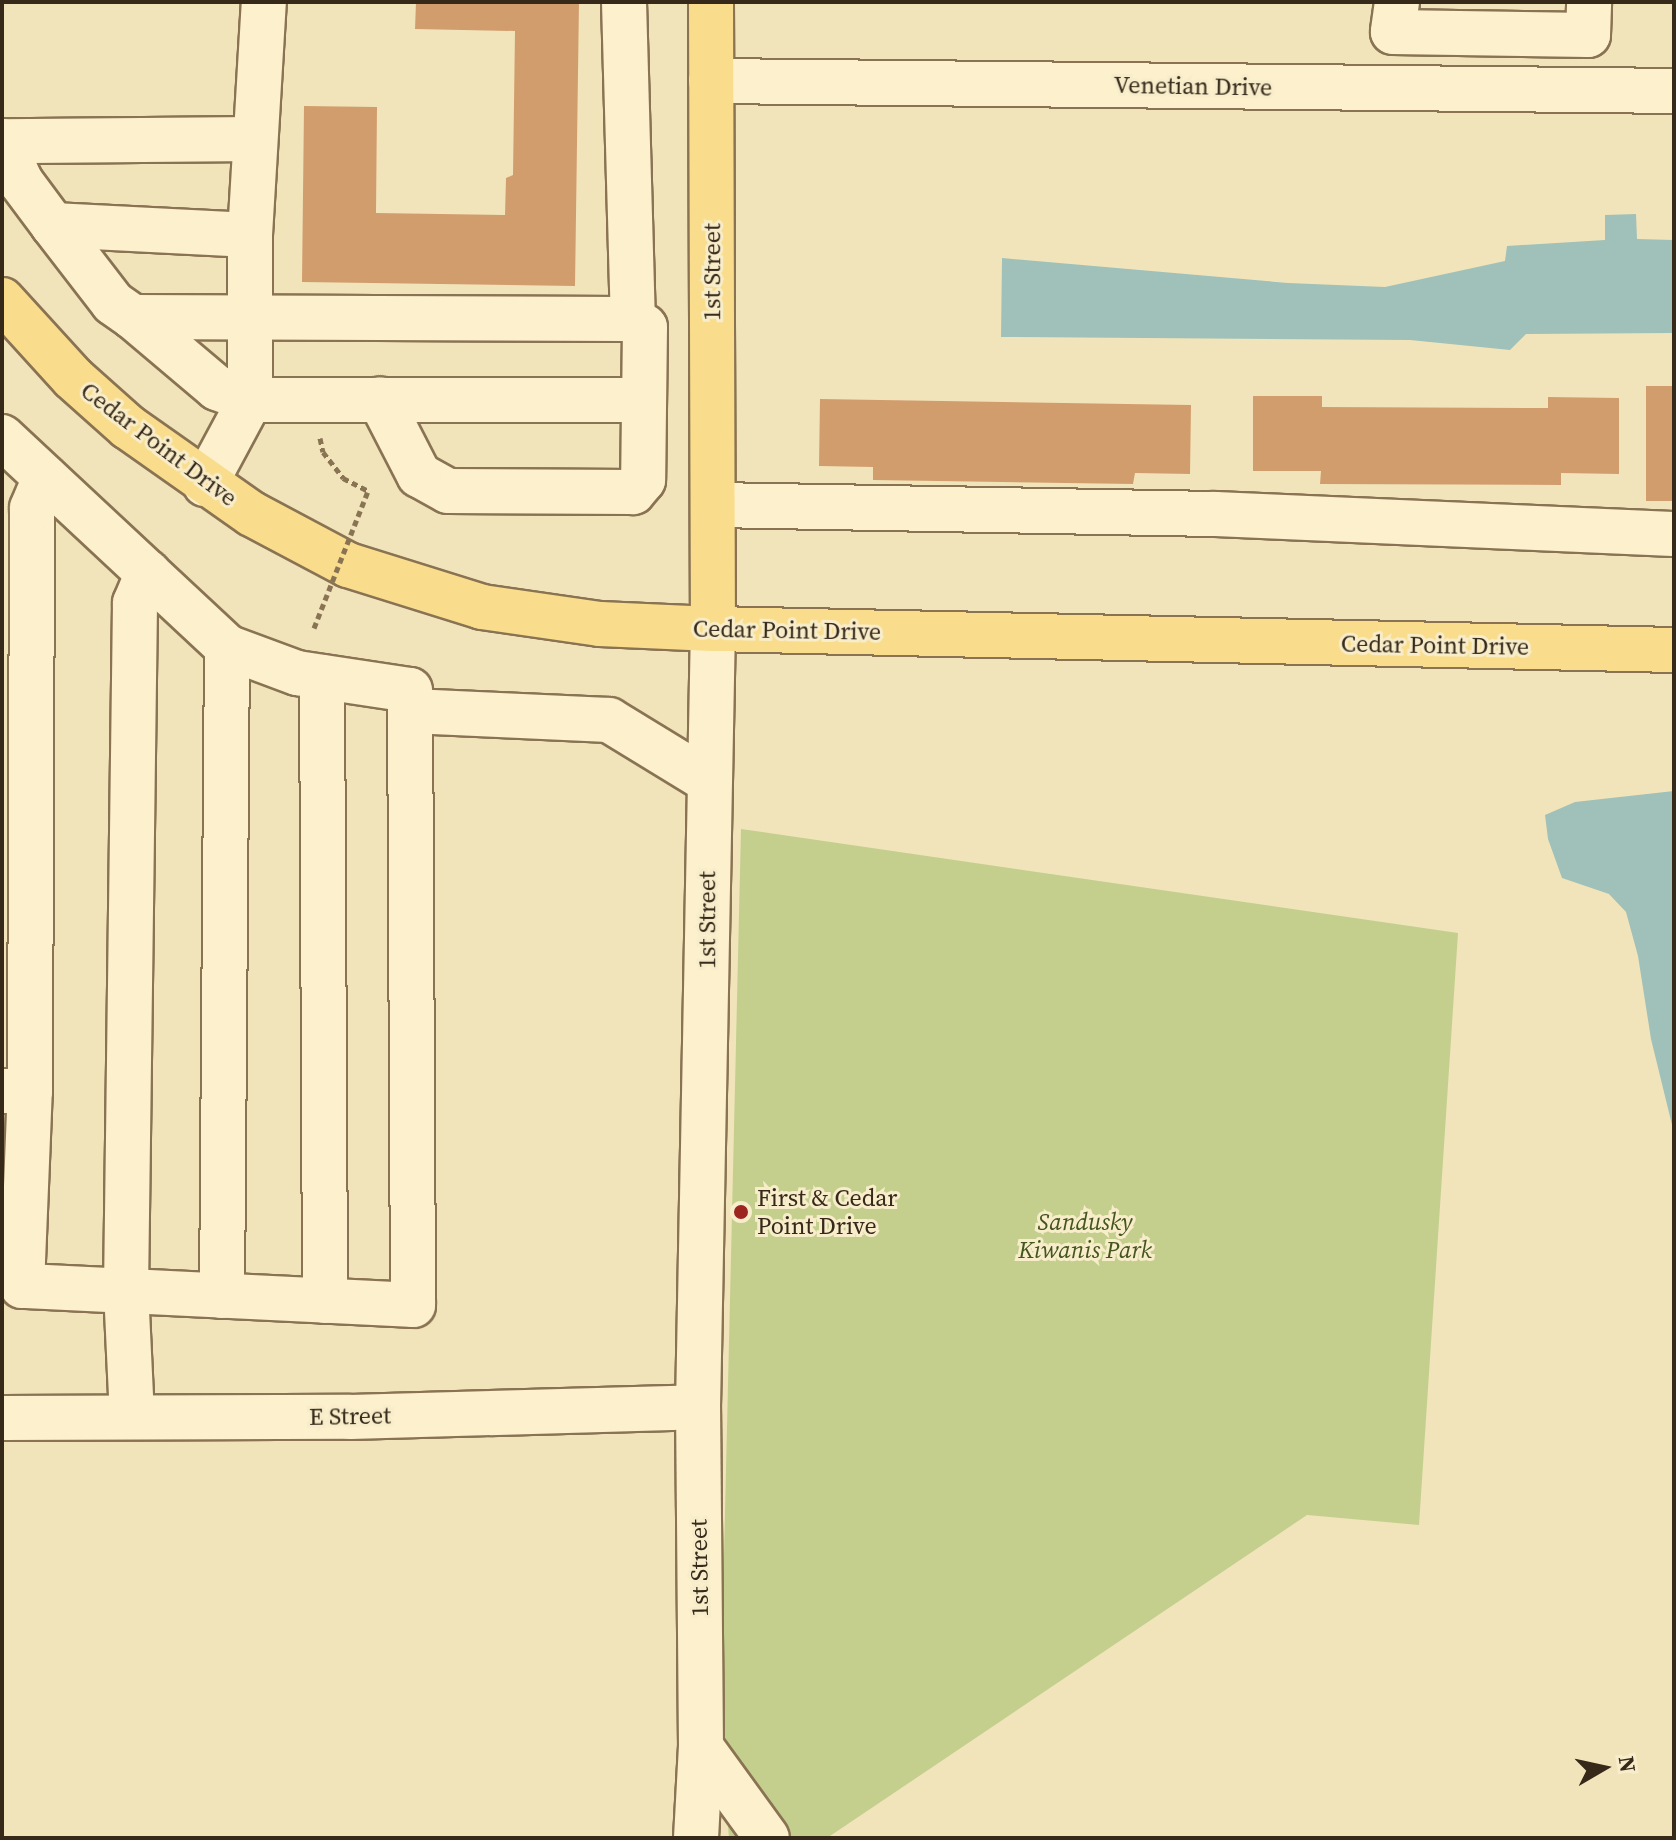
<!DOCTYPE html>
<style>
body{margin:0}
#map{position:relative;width:1676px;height:1840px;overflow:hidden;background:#f1e4ba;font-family:"Source Serif 4",serif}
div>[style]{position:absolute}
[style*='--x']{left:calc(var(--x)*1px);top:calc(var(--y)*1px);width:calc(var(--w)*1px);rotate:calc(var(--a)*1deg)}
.green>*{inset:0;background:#c4cf8e}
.water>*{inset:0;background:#9fc1b9}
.building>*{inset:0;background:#d29d6d;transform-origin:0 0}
.path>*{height:5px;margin-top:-2.5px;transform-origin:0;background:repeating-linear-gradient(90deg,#897353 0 6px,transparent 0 10px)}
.roads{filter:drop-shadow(2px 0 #897353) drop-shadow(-2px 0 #897353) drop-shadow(0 2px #897353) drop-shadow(0 -2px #897353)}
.minor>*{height:44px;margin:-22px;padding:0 22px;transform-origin:22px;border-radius:22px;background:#fcf0cd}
.major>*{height:44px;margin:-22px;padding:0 22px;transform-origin:22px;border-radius:22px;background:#f9dd8d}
.path-bridge>*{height:5px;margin-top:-2.5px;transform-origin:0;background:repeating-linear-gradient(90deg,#897353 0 6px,transparent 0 10px)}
.dots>*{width:22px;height:22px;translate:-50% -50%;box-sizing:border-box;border:4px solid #f8edca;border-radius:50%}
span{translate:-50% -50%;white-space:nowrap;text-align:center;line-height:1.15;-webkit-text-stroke:6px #f8edca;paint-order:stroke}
.street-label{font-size:24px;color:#36291a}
.poi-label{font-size:24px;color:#36291a}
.left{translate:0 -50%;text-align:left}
.park-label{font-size:24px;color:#44551e;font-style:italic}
.frame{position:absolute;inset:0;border:4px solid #36291a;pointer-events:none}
.north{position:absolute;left:1564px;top:1728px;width:80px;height:80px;-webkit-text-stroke:6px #f8edca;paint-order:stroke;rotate:81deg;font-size:22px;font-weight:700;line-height:32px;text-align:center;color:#36291a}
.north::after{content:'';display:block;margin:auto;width:28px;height:36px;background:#36291a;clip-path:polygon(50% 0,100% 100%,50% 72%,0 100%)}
</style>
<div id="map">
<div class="green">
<div style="clip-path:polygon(741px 829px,1458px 933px,1419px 1525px,1307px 1515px,827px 1838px,729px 1838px,720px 1726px)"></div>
</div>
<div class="water">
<div style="clip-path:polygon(1636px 214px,1637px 239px,1674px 240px,1674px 333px,1526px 334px,1510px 350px,1410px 340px,1001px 337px,1002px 258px,1288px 283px,1385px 287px,1505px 261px,1507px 246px,1605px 240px,1605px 215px)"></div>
<div style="clip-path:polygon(1674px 791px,1674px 1133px,1651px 1039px,1638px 956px,1626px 912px,1609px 894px,1562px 878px,1548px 839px,1545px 815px,1575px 802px)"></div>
</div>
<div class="building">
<div style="clip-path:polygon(416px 2px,579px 2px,575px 286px,302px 282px,304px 106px,377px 107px,376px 213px,505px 215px,506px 178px,513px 175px,515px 31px,415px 29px)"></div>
<div style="left:1646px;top:386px;width:28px;height:115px"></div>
<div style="clip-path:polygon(1253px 396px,1322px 396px,1322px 407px,1548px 408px,1548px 397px,1619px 398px,1619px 474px,1561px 473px,1561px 485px,1320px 484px,1321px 471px,1253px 471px)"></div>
<div style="clip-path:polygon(820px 399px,1191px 405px,1190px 474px,1135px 473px,1133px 484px,873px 480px,873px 467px,819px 466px)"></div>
</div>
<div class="path">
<div style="--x:320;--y:438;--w:14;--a:78"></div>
<div style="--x:323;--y:452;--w:33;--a:52"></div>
<div style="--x:343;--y:478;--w:28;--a:27"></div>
</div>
<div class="roads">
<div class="minor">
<div style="--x:624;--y:2;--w:317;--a:88.4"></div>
<div style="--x:1397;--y:2;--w:30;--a:98"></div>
<div style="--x:1393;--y:32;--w:195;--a:0.9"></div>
<div style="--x:1588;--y:35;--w:33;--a:-88"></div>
<div style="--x:711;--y:81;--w:963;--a:0.59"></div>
<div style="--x:255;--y:139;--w:253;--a:179.5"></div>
<div style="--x:2;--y:141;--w:45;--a:65.1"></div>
<div style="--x:21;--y:182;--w:54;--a:53.3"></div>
<div style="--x:53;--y:225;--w:98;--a:52.4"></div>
<div style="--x:113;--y:303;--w:24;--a:35"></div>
<div style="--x:133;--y:317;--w:500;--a:0.23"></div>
<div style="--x:633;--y:319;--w:14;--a:34"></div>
<div style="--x:645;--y:327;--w:153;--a:90.7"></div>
<div style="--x:643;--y:480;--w:16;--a:130"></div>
<div style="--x:633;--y:492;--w:185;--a:-179.7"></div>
<div style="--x:448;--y:491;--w:33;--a:-151"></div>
<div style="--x:419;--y:475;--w:85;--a:-117.2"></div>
<div style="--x:53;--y:225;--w:197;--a:2.9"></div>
<div style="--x:133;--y:317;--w:110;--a:40.2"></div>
<div style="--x:217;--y:388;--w:35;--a:20"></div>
<div style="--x:250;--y:400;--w:391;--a:0"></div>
<div style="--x:2;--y:437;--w:308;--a:43"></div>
<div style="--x:227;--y:647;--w:75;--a:20.4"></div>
<div style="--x:297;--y:673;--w:114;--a:8.6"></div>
<div style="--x:410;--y:690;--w:615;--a:89.72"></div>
<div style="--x:413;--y:1305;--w:391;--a:-177.2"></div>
<div style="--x:22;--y:1286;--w:195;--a:-87.7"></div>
<div style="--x:30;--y:1091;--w:28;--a:180"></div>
<div style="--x:205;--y:484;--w:95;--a:-61.8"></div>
<div style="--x:250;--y:400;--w:165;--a:-90"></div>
<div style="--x:250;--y:235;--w:233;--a:-86.6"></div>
<div style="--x:714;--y:505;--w:501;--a:1.03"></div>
<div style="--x:1215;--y:514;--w:459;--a:2.5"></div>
<div style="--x:322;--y:677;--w:624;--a:89.72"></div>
<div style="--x:411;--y:711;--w:198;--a:2.6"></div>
<div style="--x:609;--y:720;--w:117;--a:31.4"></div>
<div style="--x:30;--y:1091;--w:583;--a:-89.8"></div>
<div style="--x:32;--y:508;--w:33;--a:-67"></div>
<div style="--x:222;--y:1296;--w:649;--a:-89.56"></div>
<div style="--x:132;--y:1417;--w:126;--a:-92.7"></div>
<div style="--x:126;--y:1291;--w:688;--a:-89.25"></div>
<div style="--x:135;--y:603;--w:33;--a:-67"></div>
<div style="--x:2;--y:1418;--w:348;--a:-0.2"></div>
<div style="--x:350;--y:1417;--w:348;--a:-1.6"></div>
<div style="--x:701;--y:1747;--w:112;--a:54"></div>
<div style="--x:696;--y:1838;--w:91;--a:-86.9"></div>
<div style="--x:701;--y:1747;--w:340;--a:-90.5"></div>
<div style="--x:698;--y:1407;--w:778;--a:-88.9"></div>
</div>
<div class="major">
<div style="--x:711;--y:2;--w:627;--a:89.82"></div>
<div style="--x:2;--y:300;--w:105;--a:47.7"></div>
<div style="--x:73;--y:378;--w:74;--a:41.7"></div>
<div style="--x:128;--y:427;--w:151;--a:35.1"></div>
<div style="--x:252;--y:514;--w:109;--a:28"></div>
<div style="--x:348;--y:565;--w:140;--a:17.4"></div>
<div style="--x:482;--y:607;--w:119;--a:8.2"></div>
<div style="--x:600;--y:624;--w:113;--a:2.5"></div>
<div style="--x:713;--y:629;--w:961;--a:1.25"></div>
</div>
</div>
<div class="path-bridge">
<div style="--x:314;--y:628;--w:147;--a:-68.5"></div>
</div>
<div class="dots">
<div style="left:741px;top:1212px;background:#9c251f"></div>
</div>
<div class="street-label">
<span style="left:1193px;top:86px;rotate:1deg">Venetian Drive</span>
<span style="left:712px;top:272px;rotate:-90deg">1st Street</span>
<span style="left:159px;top:444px;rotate:37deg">Cedar Point Drive</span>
<span style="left:787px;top:630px;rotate:1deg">Cedar Point Drive</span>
<span style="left:1435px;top:645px;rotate:1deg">Cedar Point Drive</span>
<span style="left:707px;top:920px;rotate:-90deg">1st Street</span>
<span style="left:350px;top:1416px;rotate:-1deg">E Street</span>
<span style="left:699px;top:1568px;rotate:-91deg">1st Street</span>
</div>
<div class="poi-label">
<span class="left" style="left:757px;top:1212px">First &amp; Cedar<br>Point Drive</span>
</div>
<div class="park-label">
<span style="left:1085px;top:1236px">Sandusky<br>Kiwanis Park</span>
</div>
<div class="frame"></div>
<div class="north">N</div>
</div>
